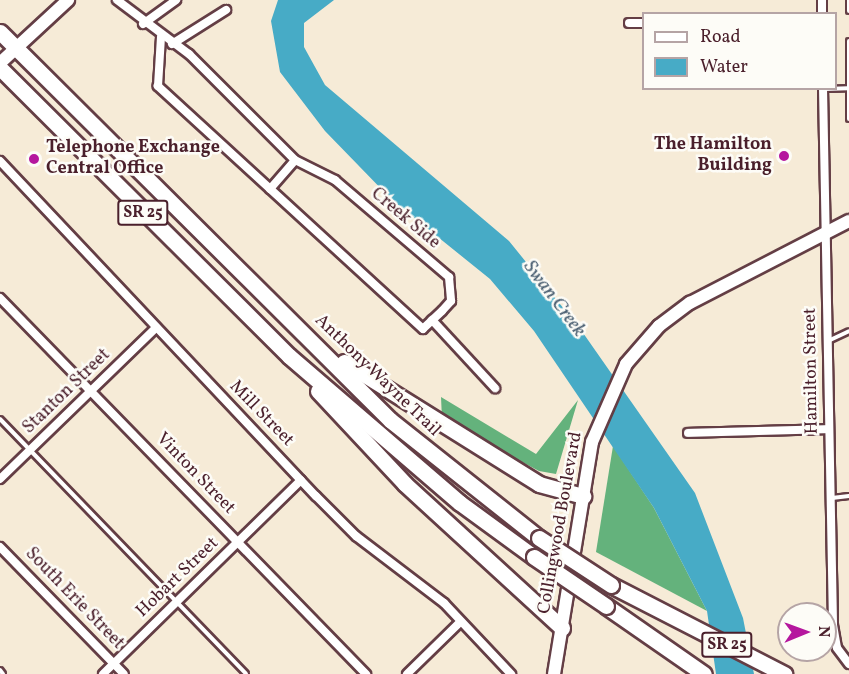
<!DOCTYPE html>
<style>
body{margin:0}
#map{position:relative;width:849px;height:674px;overflow:hidden;background:#f6ebd7;font-family:Vollkorn,serif}
div>[style]{position:absolute}
[style*='--x']{left:calc(var(--x)*1px);top:calc(var(--y)*1px);width:calc(var(--w)*1px);rotate:calc(var(--a)*1deg)}
.forest>*{inset:0;background:#64b27c}
.water>*{inset:0;background:#47abc6}
.roads{filter:drop-shadow(2px 0 #643e45) drop-shadow(-2px 0 #643e45) drop-shadow(0 2px #643e45) drop-shadow(0 -2px #643e45)}
.lane>*{height:4px;margin:-2px;padding:0 2px;transform-origin:2px;border-radius:2px;background:#fff}
.street>*{height:8px;margin:-4px;padding:0 4px;transform-origin:4px;border-radius:4px;background:#fff}
.secondary>*{height:12px;margin:-6px;padding:0 6px;transform-origin:6px;border-radius:6px;background:#fff}
.highway>*{height:15px;margin:-7.5px;padding:0 7.5px;transform-origin:7.5px;border-radius:7.5px;background:#fff}
.bridges{filter:drop-shadow(2px 0 #643e45) drop-shadow(-2px 0 #643e45) drop-shadow(0 2px #643e45) drop-shadow(0 -2px #643e45)}
.highway-bridge>*{height:15px;margin:-7.5px;padding:0 7.5px;transform-origin:7.5px;border-radius:7.5px;background:#fff}
.dots>*{width:16px;height:16px;translate:-50% -50%;box-sizing:border-box;border:3px solid #fdfcf7;border-radius:50%}
span{translate:-50% -50%;white-space:nowrap;text-align:center;line-height:1.15;-webkit-text-stroke:5px #fdfcf7;paint-order:stroke}
.shield-label span{padding:2px 4px;background:#fdfcf7;border:2px solid;border-radius:4px;-webkit-text-stroke-width:0}
.shield-label{font-size:16px;color:#4a1f2b;font-weight:700}
.poi-label{font-size:18px;color:#4a1f2b;font-weight:700}
.right{translate:-100% -50%;text-align:right}
.left{translate:0 -50%;text-align:left}
.street-label{font-size:18px;color:#4a1f2b}
.water-label{font-size:20px;color:#495e71;font-style:italic}
.legend{position:absolute;left:642px;top:12px;width:195px;height:78px;box-sizing:border-box;background:#fdfcf7;border:2px solid #b5a4a5;margin:0;padding:8px 10px;list-style:none;font-size:18px;color:#4a1f2b}
.legend li{display:flex;align-items:center;gap:12px;height:30px}
.legend b{width:30px;border:2px solid #b5a4a5}
.north{position:absolute;left:777px;top:602px;width:60px;height:60px;box-sizing:border-box;background:#fdfcf7;border:2px solid #b5a4a5;border-radius:50%;rotate:89deg;font-size:16px;font-weight:700;line-height:24px;text-align:center;color:#4a1f2b}
.north::after{content:'';display:block;margin:auto;width:21px;height:27px;background:#b5179e;clip-path:polygon(50% 0,100% 100%,50% 72%,0 100%)}
</style>
<div id="map">
<div class="forest">
<div style="clip-path:polygon(441px 397px,536px 454px,578px 400px,556px 474px,539px 471px,442px 419px)"></div>
<div style="clip-path:polygon(613px 446px,654px 508px,707px 611px,596px 552px)"></div>
</div>
<div class="water">
<div style="clip-path:polygon(278px 0,334px 0,304px 23px,304px 47px,325px 85px,509px 241px,581px 330px,695px 493px,743px 618px,754px 674px,716px 674px,707px 611px,654px 508px,534px 331px,490px 279px,392px 200px,325px 131px,280px 72px,271px 21px)"></div>
</div>
<div class="roads">
<div class="lane">
<div style="--x:849;--y:0;--w:11;--a:90"></div>
<div style="--x:849;--y:41;--w:78;--a:90"></div>
<div style="--x:824;--y:89;--w:24;--a:-2"></div>
<div style="--x:828;--y:341;--w:23;--a:-25"></div>
<div style="--x:0;--y:419;--w:354;--a:46"></div>
<div style="--x:832;--y:498;--w:17;--a:-7"></div>
<div style="--x:0;--y:670;--w:5;--a:53"></div>
</div>
<div class="street">
<div style="--x:117;--y:0;--w:90;--a:36.9"></div>
<div style="--x:189;--y:54;--w:150;--a:45"></div>
<div style="--x:295;--y:160;--w:45;--a:26.6"></div>
<div style="--x:335;--y:180;--w:150;--a:40.4"></div>
<div style="--x:449;--y:277;--w:24;--a:85"></div>
<div style="--x:451;--y:301;--w:13;--a:132"></div>
<div style="--x:442;--y:311;--w:26;--a:137"></div>
<div style="--x:423;--y:329;--w:360;--a:-137.5"></div>
<div style="--x:158;--y:86;--w:49;--a:-86.5"></div>
<div style="--x:822;--y:0;--w:14;--a:90"></div>
<div style="--x:629;--y:23;--w:15;--a:0"></div>
<div style="--x:143;--y:24;--w:41;--a:-36"></div>
<div style="--x:172;--y:44;--w:64;--a:-32.2"></div>
<div style="--x:823;--y:88;--w:537;--a:88.93"></div>
<div style="--x:833;--y:625;--w:23;--a:80"></div>
<div style="--x:837;--y:648;--w:20;--a:53"></div>
<div style="--x:0;--y:161;--w:461;--a:46.7"></div>
<div style="--x:316;--y:496;--w:57;--a:45"></div>
<div style="--x:356;--y:536;--w:111;--a:37.3"></div>
<div style="--x:444;--y:603;--w:98;--a:46.7"></div>
<div style="--x:270;--y:189;--w:38;--a:-49"></div>
<div style="--x:0;--y:298;--w:525;--a:45.77"></div>
<div style="--x:432;--y:320;--w:93;--a:47.2"></div>
<div style="--x:688;--y:433;--w:141;--a:-1.6"></div>
<div style="--x:0;--y:479;--w:217;--a:-44.1"></div>
<div style="--x:0;--y:547;--w:177;--a:45.7"></div>
<div style="--x:103;--y:674;--w:277;--a:-44.4"></div>
<div style="--x:407;--y:674;--w:71;--a:-44.4"></div>
</div>
<div class="secondary">
<div style="--x:0;--y:63;--w:93;--a:-42.8"></div>
<div style="--x:554;--y:674;--w:235;--a:-80.7"></div>
<div style="--x:592;--y:442;--w:85;--a:-66.4"></div>
<div style="--x:626;--y:364;--w:50;--a:-49"></div>
<div style="--x:659;--y:326;--w:39;--a:-37"></div>
<div style="--x:690;--y:303;--w:179;--a:-27.3"></div>
</div>
<div class="highway">
<div style="--x:0;--y:32;--w:550;--a:44.85"></div>
<div style="--x:390;--y:420;--w:190;--a:38.4"></div>
<div style="--x:0;--y:68;--w:408;--a:44.9"></div>
<div style="--x:289;--y:356;--w:225;--a:40.7"></div>
<div style="--x:460;--y:503;--w:92;--a:36.1"></div>
<div style="--x:344;--y:362;--w:230;--a:32"></div>
<div style="--x:539;--y:484;--w:46;--a:15.3"></div>
<div style="--x:318;--y:391;--w:127;--a:46.9"></div>
<div style="--x:405;--y:484;--w:213;--a:42.5"></div>
<div style="--x:611;--y:585;--w:195;--a:27.2"></div>
<div style="--x:606;--y:606;--w:119;--a:34.8"></div>
</div>
</div>
<div class="bridges">
<div class="highway-bridge">
<div style="--x:539;--y:538;--w:86;--a:33.1"></div>
<div style="--x:534;--y:557;--w:87;--a:34.2"></div>
</div>
</div>
<div class="dots">
<div style="left:784px;top:156px;background:#b5179e"></div>
<div style="left:34px;top:159px;background:#b5179e"></div>
</div>
<div class="shield-label">
<span style="left:143px;top:213px">SR 25</span>
<span style="left:727px;top:645px">SR 25</span>
</div>
<div class="poi-label">
<span class="right" style="left:772px;top:156px">The Hamilton<br>Building</span>
<span class="left" style="left:46px;top:159px">Telephone Exchange<br>Central Office</span>
</div>
<div class="street-label">
<span style="left:405px;top:219px;rotate:40deg">Creek Side</span>
<span style="left:812px;top:371px;rotate:-91deg">Hamilton Street</span>
<span style="left:377px;top:376px;rotate:44deg">Anthony Wayne Trail</span>
<span style="left:67px;top:392px;rotate:-44deg">Stanton Street</span>
<span style="left:261px;top:414px;rotate:46deg">Mill Street</span>
<span style="left:195px;top:474px;rotate:46deg">Vinton Street</span>
<span style="left:561px;top:523px;rotate:-80deg">Collingwood Boulevard</span>
<span style="left:178px;top:578px;rotate:-44deg">Hobart Street</span>
<span style="left:74px;top:599px;rotate:46deg">South Erie Street</span>
</div>
<div class="water-label">
<span style="left:554px;top:299px;rotate:53deg">Swan Creek</span>
</div>
<ul class="legend">
<li><b style="height:8px;background:#fff"></b>Road</li>
<li><b style="height:16px;background:#47abc6"></b>Water</li>
</ul>
<div class="north">N</div>
</div>
